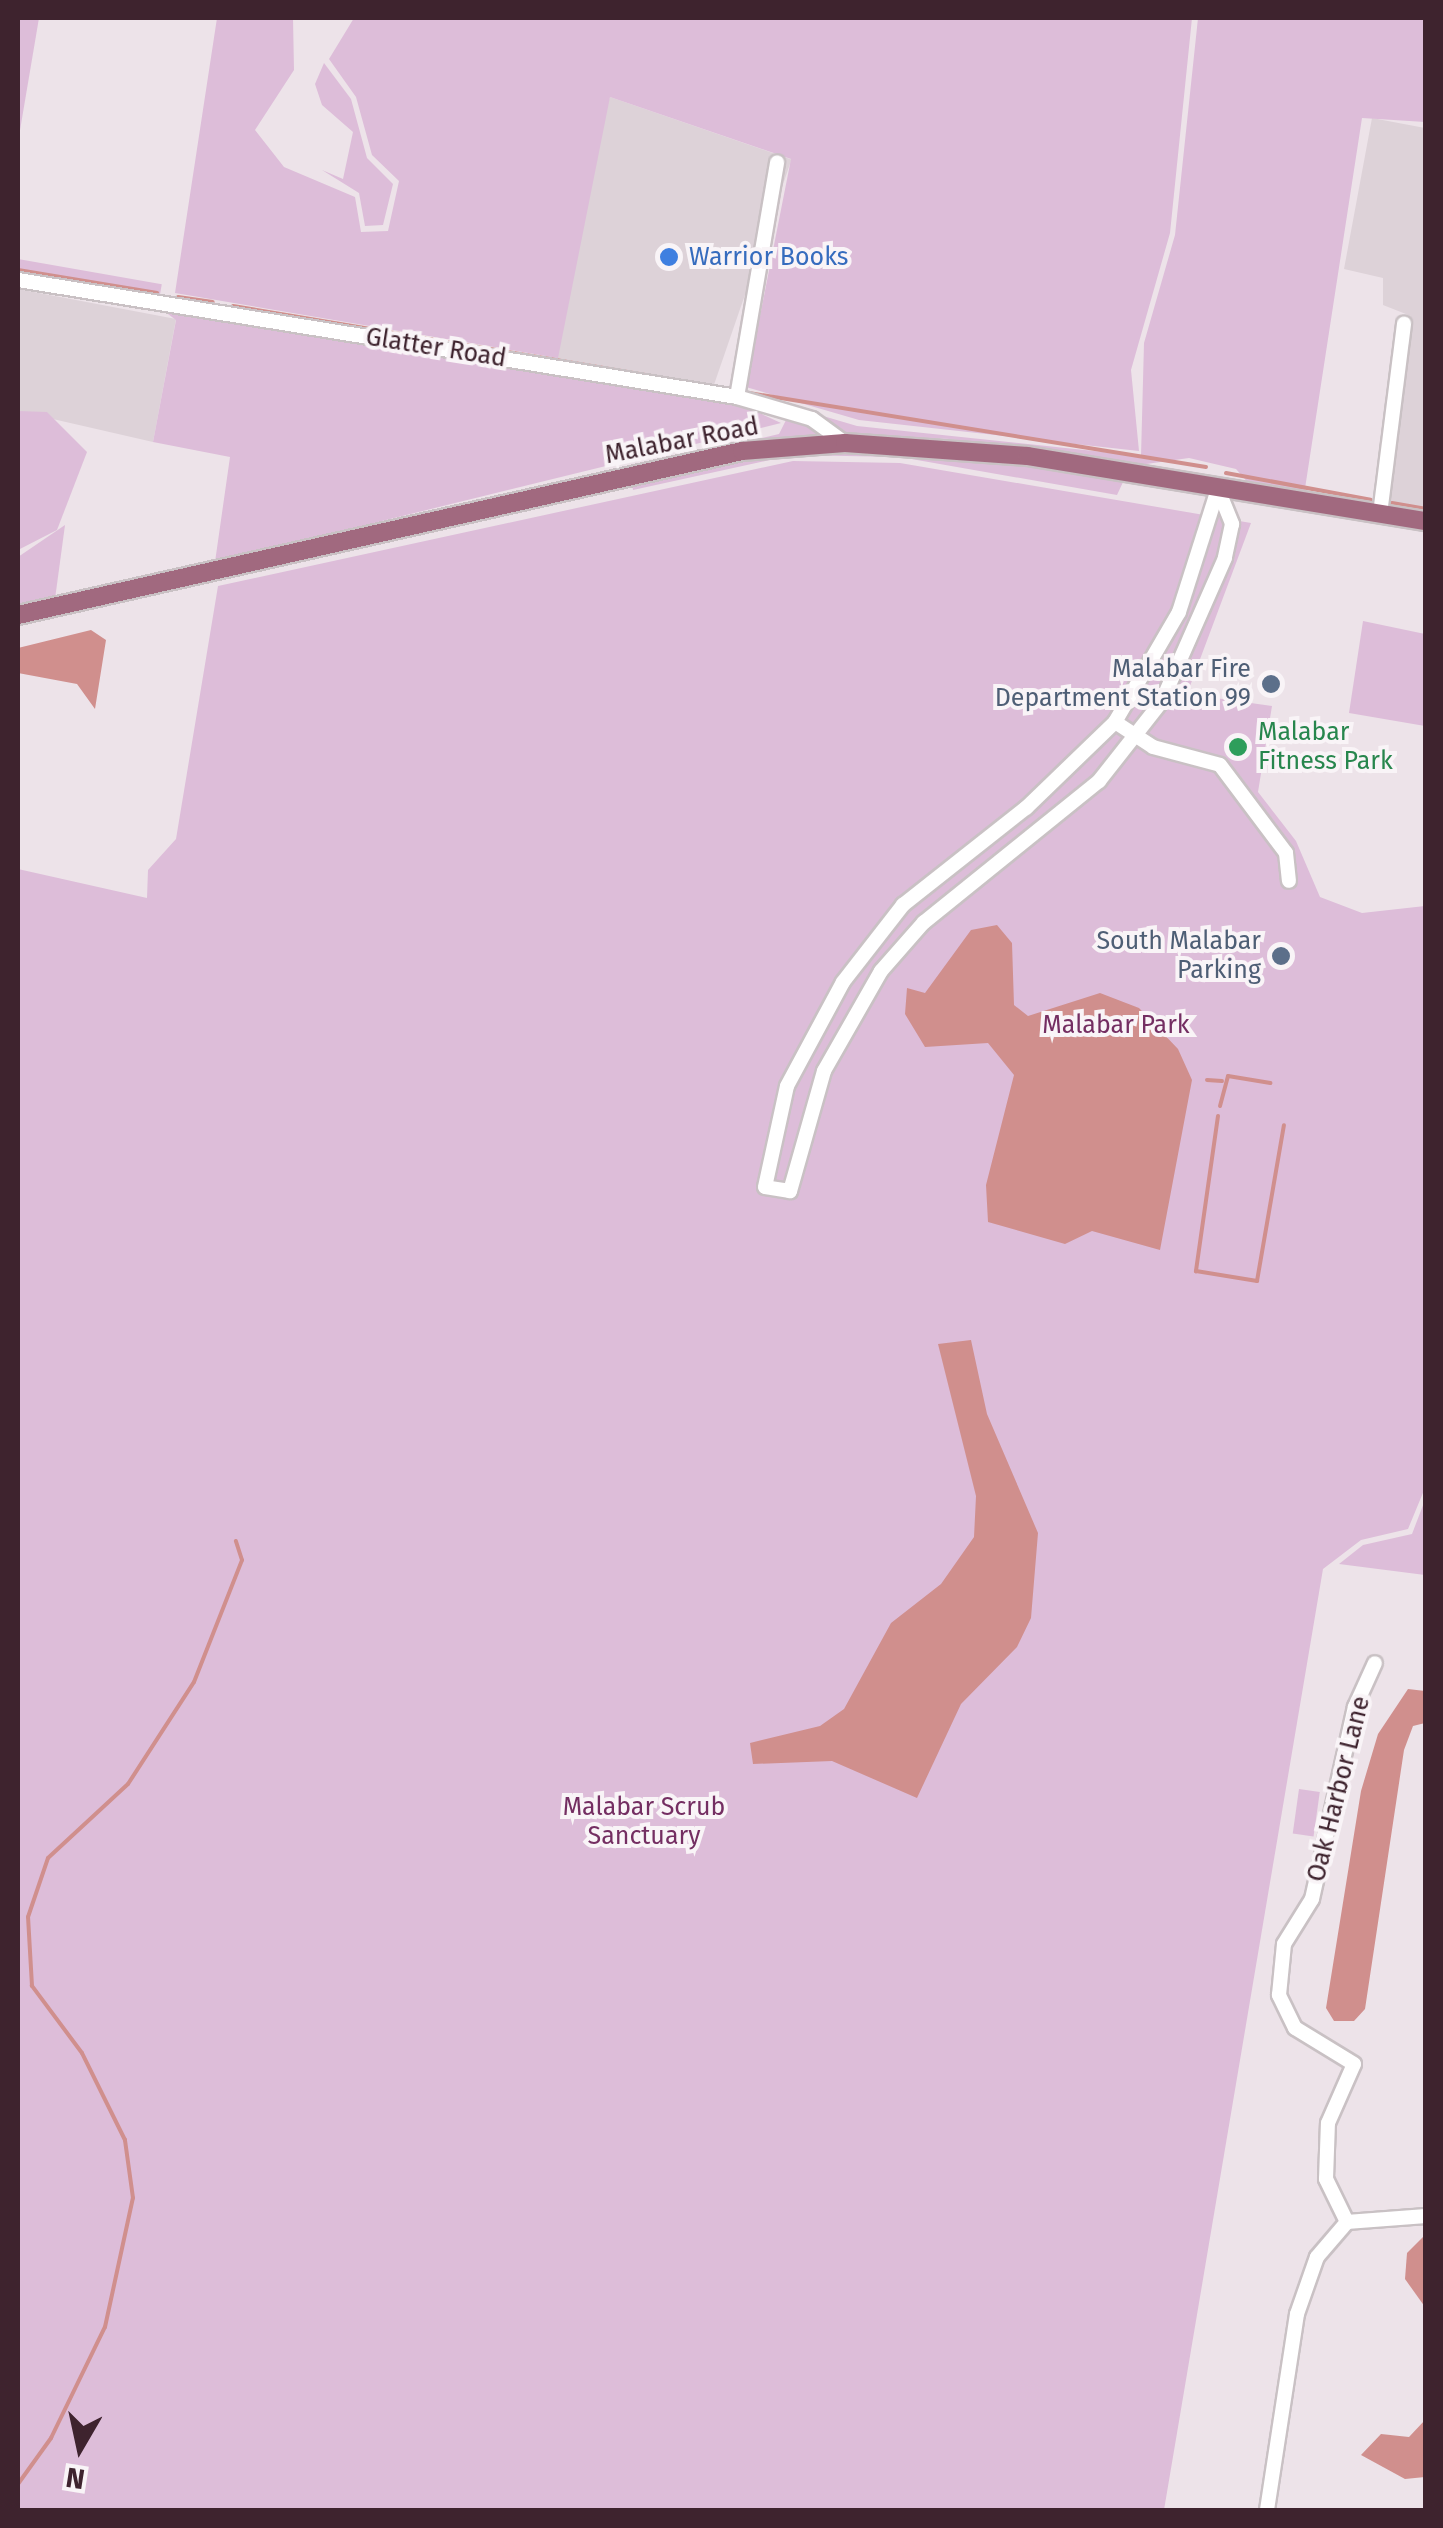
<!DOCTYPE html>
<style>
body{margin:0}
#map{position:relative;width:1443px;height:2528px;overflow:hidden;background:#ede3e9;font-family:"Fira Sans",sans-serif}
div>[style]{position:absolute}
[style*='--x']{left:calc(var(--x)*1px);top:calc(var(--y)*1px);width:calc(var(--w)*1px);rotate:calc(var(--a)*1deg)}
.built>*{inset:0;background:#ddd2d8;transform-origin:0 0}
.green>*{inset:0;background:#ddbdd9;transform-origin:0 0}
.water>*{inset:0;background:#d08f8d}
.stream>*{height:4px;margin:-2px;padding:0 2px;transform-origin:2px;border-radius:2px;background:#d08f8d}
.roads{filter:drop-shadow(2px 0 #c9c1c4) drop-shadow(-2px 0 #c9c1c4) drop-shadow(0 2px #c9c1c4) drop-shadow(0 -2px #c9c1c4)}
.minor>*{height:14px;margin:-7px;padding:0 7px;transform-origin:7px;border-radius:7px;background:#fff}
.major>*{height:18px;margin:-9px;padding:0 9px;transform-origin:9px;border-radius:9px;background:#a1697f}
.dots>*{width:28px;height:28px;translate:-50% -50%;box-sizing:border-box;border:5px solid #f9f4f7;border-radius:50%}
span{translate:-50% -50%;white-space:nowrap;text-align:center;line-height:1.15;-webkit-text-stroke:8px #f9f4f7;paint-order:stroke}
.shop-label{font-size:25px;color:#366cbe}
.left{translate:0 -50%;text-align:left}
.street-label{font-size:25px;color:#3e232e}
.service-label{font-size:25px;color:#4e5e75}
.right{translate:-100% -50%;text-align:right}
.leisure-label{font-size:25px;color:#27864d}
.park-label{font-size:25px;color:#742e62}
.frame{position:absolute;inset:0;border:20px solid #3e232e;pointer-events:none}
.north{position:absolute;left:30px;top:2398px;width:100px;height:100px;-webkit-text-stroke:8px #f9f4f7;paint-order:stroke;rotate:189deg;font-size:28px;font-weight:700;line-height:40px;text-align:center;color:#3e232e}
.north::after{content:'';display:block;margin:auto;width:35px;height:45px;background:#3e232e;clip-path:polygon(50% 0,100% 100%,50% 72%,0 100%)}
</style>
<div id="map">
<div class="built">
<div style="left:610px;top:97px;width:192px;height:266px;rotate:19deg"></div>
<div style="clip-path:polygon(1372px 118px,1425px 128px,1425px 517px,1387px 508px,1411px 316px,1383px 305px,1383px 278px,1344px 269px)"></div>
<div style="clip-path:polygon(18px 289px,176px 319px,153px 442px,18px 411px)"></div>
</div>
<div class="green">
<div style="clip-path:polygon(18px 18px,39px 18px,18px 142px)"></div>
<div style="clip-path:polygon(217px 18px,293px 18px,294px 70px,255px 130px,284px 167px,355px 197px,361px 232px,388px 231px,399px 181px,372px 155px,356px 97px,329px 59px,354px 18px,1192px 18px,1170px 233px,1131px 370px,1139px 451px,859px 420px,746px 387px,791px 159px,610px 97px,558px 358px,175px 293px)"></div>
<div style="clip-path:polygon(1198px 18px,1425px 18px,1425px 122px,1362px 118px,1304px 495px,1251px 486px,1236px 469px,1189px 458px,1132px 466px,950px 439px,846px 435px,630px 469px,779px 434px,786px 420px,748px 394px,857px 426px,1141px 456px,1144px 343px,1175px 235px)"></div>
<div style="clip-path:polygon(324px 63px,351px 99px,367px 158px,393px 184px,383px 225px,365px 226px,359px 193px,322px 170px,343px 179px,353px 132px,322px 105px,315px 84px)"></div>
<div style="left:18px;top:259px;width:146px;height:11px;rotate:10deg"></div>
<div style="clip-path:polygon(164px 311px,736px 402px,781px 423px,215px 562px,230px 457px,153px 442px,176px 320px)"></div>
<div style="clip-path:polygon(18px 411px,47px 412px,87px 452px,57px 530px,18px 550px)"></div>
<div style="clip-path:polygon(845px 450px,1027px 464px,1124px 480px,1117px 495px,900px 457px,793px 455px,633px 490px,632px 483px,743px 458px)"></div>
<div style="clip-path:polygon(793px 461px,900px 463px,1251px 523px,1187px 694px,1272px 706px,1258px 792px,1296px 841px,1320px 897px,1362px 913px,1425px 906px,1425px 1488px,1408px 1529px,1361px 1540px,1323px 1569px,1164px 2510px,18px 2510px,18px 869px,147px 898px,148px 870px,176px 839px,218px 586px)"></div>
<div style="clip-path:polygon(65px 525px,55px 599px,18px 608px,18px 557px)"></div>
<div style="clip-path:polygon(1363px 621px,1425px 634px,1425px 726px,1349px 713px)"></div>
<div style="clip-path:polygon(1425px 1500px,1425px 1575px,1339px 1564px,1363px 1545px,1412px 1534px)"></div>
<div style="left:1299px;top:1789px;width:21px;height:45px;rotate:8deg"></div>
</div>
<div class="water">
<div style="clip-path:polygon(91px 630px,106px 640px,95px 709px,77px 684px,18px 673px,18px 648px)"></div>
<div style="clip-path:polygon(997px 925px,1012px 943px,1014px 1005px,1028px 1016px,1100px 993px,1139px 1008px,1178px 1049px,1192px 1080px,1160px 1250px,1092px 1231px,1065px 1244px,988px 1222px,986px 1185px,1014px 1075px,988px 1043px,925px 1047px,905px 1014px,907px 988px,925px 993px,971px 930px)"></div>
<div style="clip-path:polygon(971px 1340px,987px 1414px,1038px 1533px,1031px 1618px,1017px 1647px,961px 1704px,917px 1798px,832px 1761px,753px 1764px,750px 1743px,820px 1726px,844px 1709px,891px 1623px,941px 1584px,974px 1537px,976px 1496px,938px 1344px)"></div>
<div style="clip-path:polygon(1408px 1689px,1425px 1691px,1425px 1723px,1413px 1726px,1404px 1750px,1365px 2009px,1354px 2021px,1334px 2021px,1326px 2008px,1361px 1791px,1378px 1734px)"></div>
<div style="clip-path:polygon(1425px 2235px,1425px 2307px,1405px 2279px,1407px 2253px)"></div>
<div style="clip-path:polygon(1425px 2420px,1425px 2477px,1405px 2479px,1361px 2455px,1381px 2434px,1409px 2437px)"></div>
</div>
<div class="stream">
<div style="--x:18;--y:270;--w:141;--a:9.4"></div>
<div style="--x:178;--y:297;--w:35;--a:8"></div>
<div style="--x:233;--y:306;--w:497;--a:9.5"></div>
<div style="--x:743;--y:392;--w:469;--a:9.2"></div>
<div style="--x:1226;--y:473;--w:147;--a:10.5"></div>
<div style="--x:1392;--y:503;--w:35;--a:10"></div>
<div style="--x:1207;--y:1080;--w:15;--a:4"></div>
<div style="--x:1220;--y:1106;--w:31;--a:-75"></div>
<div style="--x:1228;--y:1076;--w:43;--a:9.5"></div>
<div style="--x:1218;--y:1116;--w:157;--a:98.1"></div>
<div style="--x:1196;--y:1271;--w:62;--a:9.3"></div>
<div style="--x:1257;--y:1281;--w:158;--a:-80.2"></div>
<div style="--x:18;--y:2484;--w:57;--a:-54.3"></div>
<div style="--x:51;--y:2438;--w:123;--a:-64.1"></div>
<div style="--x:105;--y:2327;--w:132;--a:-77.8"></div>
<div style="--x:133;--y:2198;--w:59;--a:-97.9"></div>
<div style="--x:125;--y:2140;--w:97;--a:-116.3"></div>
<div style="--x:82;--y:2053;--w:84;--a:-126.7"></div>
<div style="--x:32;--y:1986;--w:69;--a:-93.3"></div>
<div style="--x:28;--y:1917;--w:62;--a:-71.3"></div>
<div style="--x:48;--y:1858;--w:109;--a:-42.8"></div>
<div style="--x:128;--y:1784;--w:121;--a:-57.1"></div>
<div style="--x:194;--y:1682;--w:131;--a:-68.5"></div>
<div style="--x:242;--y:1560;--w:20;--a:-108"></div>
</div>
<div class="roads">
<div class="minor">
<div style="--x:18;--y:280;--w:728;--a:9.24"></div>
<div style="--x:737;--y:397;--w:78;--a:16.3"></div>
<div style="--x:812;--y:419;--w:41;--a:36"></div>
<div style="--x:737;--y:397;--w:238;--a:-80.3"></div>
<div style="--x:1218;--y:489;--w:38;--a:68"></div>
<div style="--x:1232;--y:524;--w:35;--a:102"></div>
<div style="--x:1225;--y:558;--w:156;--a:113.8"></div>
<div style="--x:1162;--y:701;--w:102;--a:128.2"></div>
<div style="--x:1099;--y:781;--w:225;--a:141.1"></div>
<div style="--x:924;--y:922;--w:65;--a:131.3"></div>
<div style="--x:881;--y:971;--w:115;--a:119.7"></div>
<div style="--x:824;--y:1071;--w:125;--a:105.8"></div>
<div style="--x:790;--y:1191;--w:25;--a:-171"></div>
<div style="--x:765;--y:1187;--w:103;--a:-77.7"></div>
<div style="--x:787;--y:1086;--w:118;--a:-61.7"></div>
<div style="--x:843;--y:982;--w:98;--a:-52.1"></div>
<div style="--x:903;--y:905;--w:157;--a:-38.3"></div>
<div style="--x:1026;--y:808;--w:124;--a:-44"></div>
<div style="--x:1115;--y:722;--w:127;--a:-59.8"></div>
<div style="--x:1179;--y:612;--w:129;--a:-72.4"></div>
<div style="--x:1380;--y:514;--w:192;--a:-82.8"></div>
<div style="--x:1115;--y:722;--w:45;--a:33.3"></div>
<div style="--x:1153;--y:747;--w:69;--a:15"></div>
<div style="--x:1220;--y:765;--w:110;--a:53.1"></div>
<div style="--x:1286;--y:853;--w:28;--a:84"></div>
<div style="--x:1347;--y:2222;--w:48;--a:-116"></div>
<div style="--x:1326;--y:2179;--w:56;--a:-88"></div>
<div style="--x:1328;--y:2123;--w:64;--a:-66.2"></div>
<div style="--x:1354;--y:2064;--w:69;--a:-148.6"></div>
<div style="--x:1295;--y:2028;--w:37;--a:-116"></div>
<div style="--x:1279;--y:1995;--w:51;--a:-84.4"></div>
<div style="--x:1284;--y:1944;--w:53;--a:-58.1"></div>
<div style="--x:1312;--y:1899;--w:197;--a:-77.4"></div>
<div style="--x:1355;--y:1707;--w:48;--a:-65.6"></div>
<div style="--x:1267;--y:2510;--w:198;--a:-81.3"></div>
<div style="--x:1297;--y:2314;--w:60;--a:-70.7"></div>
<div style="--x:1317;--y:2257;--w:46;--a:-49.4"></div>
<div style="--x:1347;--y:2222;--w:79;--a:-4.3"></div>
</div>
<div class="major">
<div style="--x:18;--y:615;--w:742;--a:-12.76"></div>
<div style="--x:742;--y:451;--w:103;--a:-4.4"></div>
<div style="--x:845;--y:443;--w:183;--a:4.1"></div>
<div style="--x:1028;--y:456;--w:403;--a:9.3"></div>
</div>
</div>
<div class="dots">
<div style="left:669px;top:257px;background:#3f7fe0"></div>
<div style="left:1271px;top:684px;background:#5c6f8a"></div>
<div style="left:1238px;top:747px;background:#2e9e5b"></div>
<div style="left:1281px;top:956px;background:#5c6f8a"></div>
</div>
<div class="shop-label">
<span class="left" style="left:689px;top:257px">Warrior Books</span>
</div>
<div class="street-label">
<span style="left:436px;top:348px;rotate:9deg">Glatter Road</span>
<span style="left:682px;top:441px;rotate:-11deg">Malabar Road</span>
<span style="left:1339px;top:1789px;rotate:-76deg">Oak Harbor Lane</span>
</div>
<div class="service-label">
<span class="right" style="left:1251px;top:684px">Malabar Fire<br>Department Station 99</span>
<span class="right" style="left:1261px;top:956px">South Malabar<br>Parking</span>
</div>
<div class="leisure-label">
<span class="left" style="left:1258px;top:747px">Malabar<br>Fitness Park</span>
</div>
<div class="park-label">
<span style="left:1116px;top:1025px">Malabar Park</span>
<span style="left:644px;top:1822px">Malabar Scrub<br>Sanctuary</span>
</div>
<div class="frame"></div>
<div class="north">N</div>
</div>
